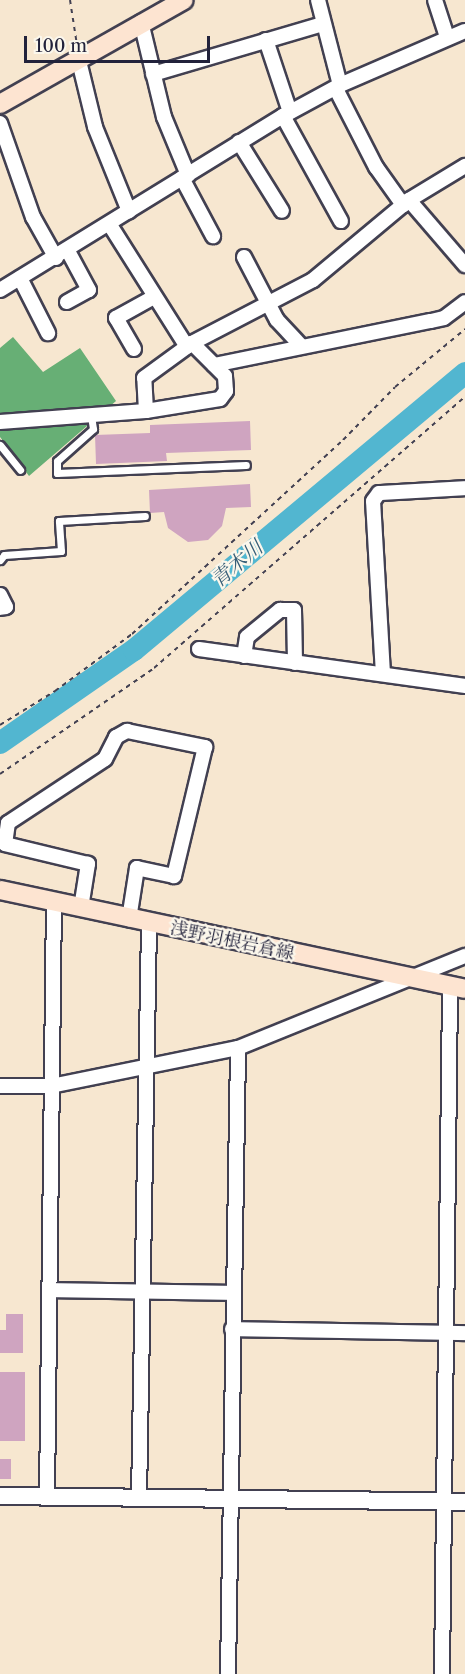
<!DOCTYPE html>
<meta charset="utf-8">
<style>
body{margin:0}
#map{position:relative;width:465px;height:1674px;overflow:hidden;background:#f7e7d0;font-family:"Libre Caslon Text","Noto Serif JP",serif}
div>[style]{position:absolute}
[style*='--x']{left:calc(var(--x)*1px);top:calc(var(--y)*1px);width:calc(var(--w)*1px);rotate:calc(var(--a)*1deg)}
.forest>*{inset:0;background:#67af75}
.river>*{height:22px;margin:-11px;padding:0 11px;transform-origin:11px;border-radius:11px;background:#52b6d0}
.building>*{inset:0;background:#cfa4c0;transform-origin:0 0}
.path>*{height:2px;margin-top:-1px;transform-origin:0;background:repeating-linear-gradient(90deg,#424051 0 4.5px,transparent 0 9px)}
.roads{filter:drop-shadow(2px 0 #424051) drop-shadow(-2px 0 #424051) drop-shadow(0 2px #424051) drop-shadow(0 -2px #424051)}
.service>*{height:7px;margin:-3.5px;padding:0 3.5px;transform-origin:3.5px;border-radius:3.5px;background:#fff}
.minor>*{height:14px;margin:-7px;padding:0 7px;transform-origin:7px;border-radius:7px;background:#fff}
.tertiary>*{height:16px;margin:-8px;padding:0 8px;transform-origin:8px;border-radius:8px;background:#fff}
.secondary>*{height:18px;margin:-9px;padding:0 9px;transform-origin:9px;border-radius:9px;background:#fde4d1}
span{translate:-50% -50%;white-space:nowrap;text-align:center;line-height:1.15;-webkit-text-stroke:4.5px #fbf7ec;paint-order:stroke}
.street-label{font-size:18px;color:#22223b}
.water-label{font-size:20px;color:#355d77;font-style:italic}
.scale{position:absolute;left:24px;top:36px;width:186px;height:27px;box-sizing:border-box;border:3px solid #22223b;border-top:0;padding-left:8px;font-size:18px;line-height:21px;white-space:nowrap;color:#22223b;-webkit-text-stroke:4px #fbf7ec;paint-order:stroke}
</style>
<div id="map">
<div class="forest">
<div style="clip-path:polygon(13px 337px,43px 372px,80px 348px,116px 401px,29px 476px,0 437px,0 348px)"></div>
</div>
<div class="river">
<div style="--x:0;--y:743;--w:163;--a:-34.8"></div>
<div style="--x:134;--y:650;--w:432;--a:-39.9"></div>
</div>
<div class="building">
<div style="clip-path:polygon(250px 421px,251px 450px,166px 453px,167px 461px,96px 464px,95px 435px,150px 433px,150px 425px)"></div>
<div style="clip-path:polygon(250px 484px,251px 507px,226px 508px,222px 526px,208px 540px,188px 542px,168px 528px,164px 512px,150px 513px,149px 490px)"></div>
<div style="clip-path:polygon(6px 1314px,23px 1314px,23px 1353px,0 1353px,0 1330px,6px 1330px)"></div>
<div style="left:0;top:1372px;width:25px;height:69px"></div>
<div style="left:0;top:1459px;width:11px;height:20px"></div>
</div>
<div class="path">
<div style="--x:70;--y:0;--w:46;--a:81.2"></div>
<div style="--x:0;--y:725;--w:65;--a:-31.7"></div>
<div style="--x:55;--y:691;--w:96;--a:-36.5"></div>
<div style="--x:132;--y:634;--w:287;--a:-42.6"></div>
<div style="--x:343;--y:440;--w:74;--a:-45.5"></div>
<div style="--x:395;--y:387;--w:91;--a:-39.6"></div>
<div style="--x:0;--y:774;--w:187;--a:-34.5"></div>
<div style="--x:154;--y:668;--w:413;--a:-41.1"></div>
</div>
<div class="roads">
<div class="service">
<div style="--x:91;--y:416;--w:13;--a:81"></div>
<div style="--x:93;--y:429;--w:48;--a:138.4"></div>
<div style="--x:57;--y:461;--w:12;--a:90"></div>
<div style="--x:57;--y:473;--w:189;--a:-2.4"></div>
<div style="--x:0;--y:445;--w:32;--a:51"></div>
<div style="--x:0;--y:560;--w:6;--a:-51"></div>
<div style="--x:4;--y:555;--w:57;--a:-4"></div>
<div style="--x:61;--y:551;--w:30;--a:-94"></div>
<div style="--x:59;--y:521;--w:86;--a:-3.3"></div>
</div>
<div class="minor">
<div style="--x:318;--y:0;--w:88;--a:75.5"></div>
<div style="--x:435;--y:0;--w:40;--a:72"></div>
<div style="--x:141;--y:22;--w:98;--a:76.4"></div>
<div style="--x:164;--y:117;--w:63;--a:67.5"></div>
<div style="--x:266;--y:40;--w:76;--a:71.6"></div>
<div style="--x:78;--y:57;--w:72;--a:76.3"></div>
<div style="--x:95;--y:127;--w:91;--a:68"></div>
<div style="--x:153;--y:74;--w:177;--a:-16.4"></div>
<div style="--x:336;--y:89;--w:88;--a:62.9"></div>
<div style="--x:376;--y:167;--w:47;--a:54.6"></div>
<div style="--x:283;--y:116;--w:120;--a:61.1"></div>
<div style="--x:0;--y:123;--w:100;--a:70.7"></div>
<div style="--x:33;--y:217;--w:47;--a:60.7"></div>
<div style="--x:239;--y:142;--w:81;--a:58.1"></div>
<div style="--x:182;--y:178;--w:66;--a:61.9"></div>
<div style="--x:409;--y:200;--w:86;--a:49.3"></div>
<div style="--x:110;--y:225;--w:144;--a:57.7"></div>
<div style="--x:244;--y:257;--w:71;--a:62.4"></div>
<div style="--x:277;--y:320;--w:35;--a:47"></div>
<div style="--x:20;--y:278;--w:62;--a:63"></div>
<div style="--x:0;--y:290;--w:332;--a:-31.6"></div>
<div style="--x:283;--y:116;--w:65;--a:-28.5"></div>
<div style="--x:340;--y:85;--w:136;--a:-23.4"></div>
<div style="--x:67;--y:302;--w:25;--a:-29"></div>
<div style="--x:89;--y:290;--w:44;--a:-118.3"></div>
<div style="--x:134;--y:349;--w:36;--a:-120"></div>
<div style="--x:116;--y:318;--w:43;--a:-28.9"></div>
<div style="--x:214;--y:365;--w:221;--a:-11.5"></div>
<div style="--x:431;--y:321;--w:13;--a:-13"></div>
<div style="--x:444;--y:318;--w:26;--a:-37"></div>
<div style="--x:146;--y:411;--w:33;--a:-93"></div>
<div style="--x:144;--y:378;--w:59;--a:-36.1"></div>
<div style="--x:192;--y:343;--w:136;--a:-27.5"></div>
<div style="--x:313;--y:280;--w:125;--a:-39.8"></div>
<div style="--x:409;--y:200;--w:66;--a:-31.3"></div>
<div style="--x:0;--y:422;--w:146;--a:-4.3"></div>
<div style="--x:146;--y:411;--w:75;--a:-9.2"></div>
<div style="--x:220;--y:399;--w:10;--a:-53"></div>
<div style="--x:226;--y:391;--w:15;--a:-94"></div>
<div style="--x:225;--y:376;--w:47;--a:-135"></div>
<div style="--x:0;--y:595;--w:13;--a:63"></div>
<div style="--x:6;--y:607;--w:6;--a:171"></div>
<div style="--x:199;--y:649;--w:269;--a:7.9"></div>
<div style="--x:244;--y:656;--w:19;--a:-81"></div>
<div style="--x:247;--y:637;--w:43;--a:-39.3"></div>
<div style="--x:280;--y:610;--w:14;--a:0"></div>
<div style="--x:294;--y:610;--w:53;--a:88.9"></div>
<div style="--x:383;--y:674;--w:173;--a:-93.3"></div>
<div style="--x:373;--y:501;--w:10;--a:-53"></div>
<div style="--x:379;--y:493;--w:86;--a:-3.3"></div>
<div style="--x:81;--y:908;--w:45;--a:-81"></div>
<div style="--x:88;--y:864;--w:85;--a:-166.5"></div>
<div style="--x:5;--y:844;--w:21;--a:-82"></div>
<div style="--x:8;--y:823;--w:116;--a:-33.4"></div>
<div style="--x:105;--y:759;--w:25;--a:-63"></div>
<div style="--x:116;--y:737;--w:13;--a:-29"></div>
<div style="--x:127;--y:731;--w:80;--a:11.6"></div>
<div style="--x:205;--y:747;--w:133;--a:103.5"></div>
<div style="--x:174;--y:876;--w:38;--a:-168"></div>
<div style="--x:137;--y:868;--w:52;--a:98.9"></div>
<div style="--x:0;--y:1086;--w:51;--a:0"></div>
<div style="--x:51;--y:1086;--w:191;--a:-11.5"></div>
<div style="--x:238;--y:1048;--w:245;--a:-22.1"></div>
<div style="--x:50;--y:1290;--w:182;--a:0.9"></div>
<div style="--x:232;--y:1329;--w:233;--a:1"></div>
<div style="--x:47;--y:1497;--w:595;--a:-89.33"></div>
<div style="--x:139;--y:1498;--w:574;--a:-89"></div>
<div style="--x:228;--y:1674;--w:626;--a:-89.08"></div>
<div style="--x:442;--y:1674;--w:688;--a:-89.33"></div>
</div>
<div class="tertiary">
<div style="--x:0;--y:1496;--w:465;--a:0.7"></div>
</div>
<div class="secondary">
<div style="--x:0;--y:104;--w:211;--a:-29.5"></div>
<div style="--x:0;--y:890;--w:475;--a:12"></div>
</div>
</div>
<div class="street-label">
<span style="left:232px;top:941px;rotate:12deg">浅野羽根岩倉線</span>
</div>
<div class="water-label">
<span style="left:237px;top:564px;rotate:-40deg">青木川</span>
</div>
<div class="scale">100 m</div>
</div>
